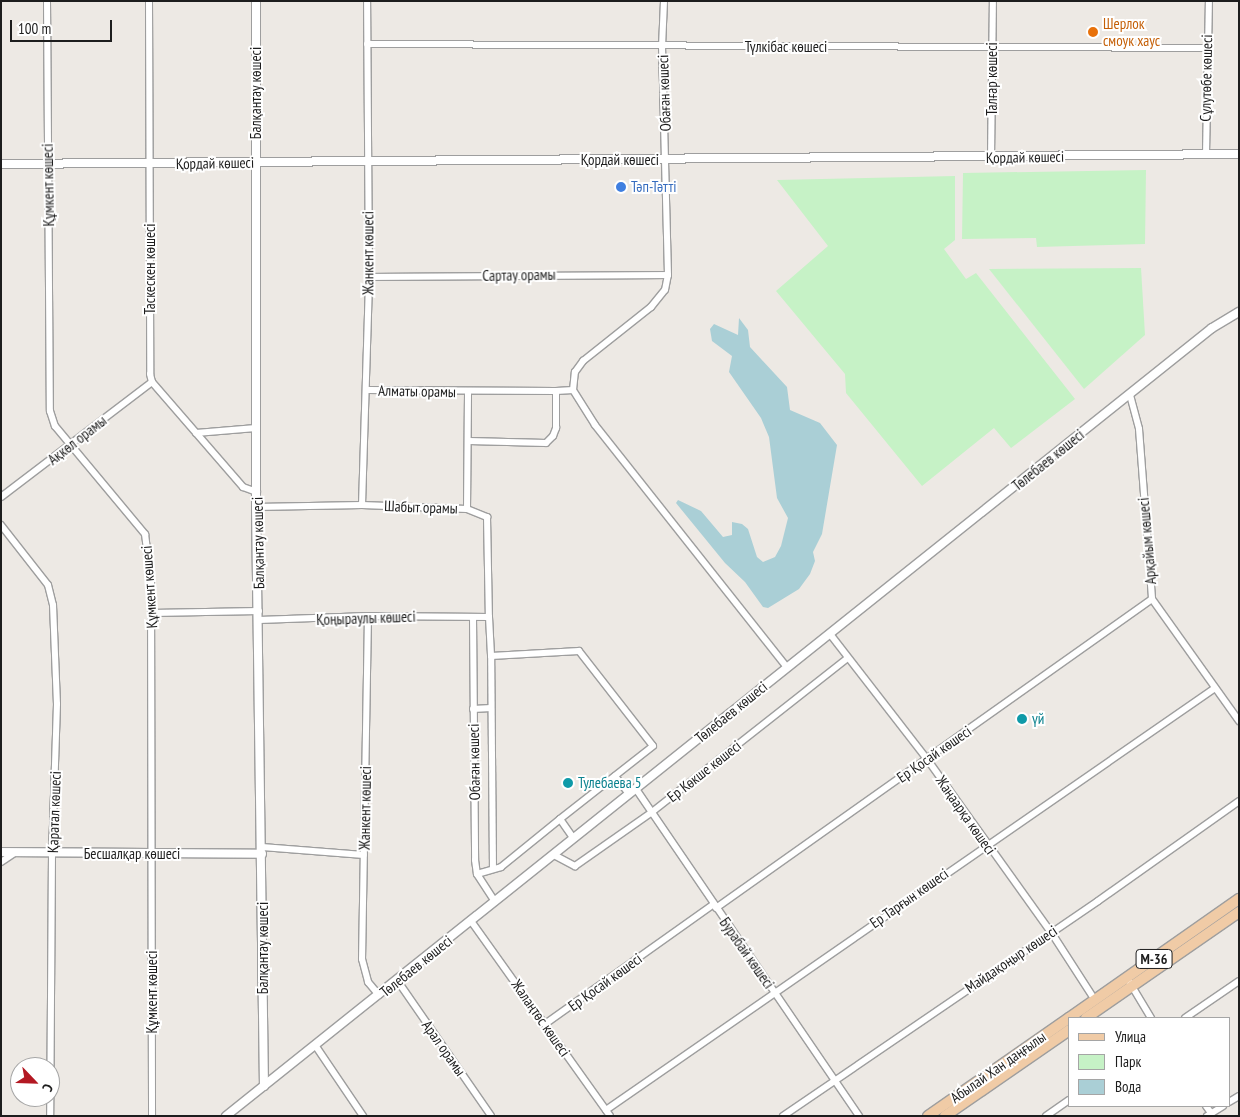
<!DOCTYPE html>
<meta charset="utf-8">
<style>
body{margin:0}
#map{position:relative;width:1240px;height:1117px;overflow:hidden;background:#ede9e4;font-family:"PT Sans Narrow",sans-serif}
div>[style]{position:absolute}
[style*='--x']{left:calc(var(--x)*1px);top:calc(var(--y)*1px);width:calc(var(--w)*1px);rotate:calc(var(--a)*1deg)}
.park>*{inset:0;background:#c6f2c6}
.water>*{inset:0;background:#aacfd6}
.roads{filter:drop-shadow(1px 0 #9e9e9e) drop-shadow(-1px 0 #9e9e9e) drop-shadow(0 1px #9e9e9e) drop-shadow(0 -1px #9e9e9e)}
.minor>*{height:6px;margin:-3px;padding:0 3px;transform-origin:3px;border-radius:3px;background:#fff}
.tertiary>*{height:8px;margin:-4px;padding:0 4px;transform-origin:4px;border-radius:4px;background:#fff}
.primary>*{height:10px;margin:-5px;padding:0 5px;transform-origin:5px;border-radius:5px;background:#f0cba6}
.dots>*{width:14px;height:14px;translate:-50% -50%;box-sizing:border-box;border:2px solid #fff;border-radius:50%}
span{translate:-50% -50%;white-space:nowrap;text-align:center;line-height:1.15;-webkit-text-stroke:4px #fff;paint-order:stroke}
.shield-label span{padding:1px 4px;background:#fff;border:1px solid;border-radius:4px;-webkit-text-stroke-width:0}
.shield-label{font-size:14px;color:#1d1d1d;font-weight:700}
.food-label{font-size:15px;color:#c56008}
.left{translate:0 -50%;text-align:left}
.street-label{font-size:15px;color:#1d1d1d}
.shop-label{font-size:15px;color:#366cbe}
.culture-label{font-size:15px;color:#0d838f}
.frame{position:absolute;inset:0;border:2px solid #1d1d1d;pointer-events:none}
.legend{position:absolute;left:1068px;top:1017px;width:162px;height:90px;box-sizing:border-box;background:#fff;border:1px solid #a5a5a5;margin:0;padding:6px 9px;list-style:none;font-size:15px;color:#1d1d1d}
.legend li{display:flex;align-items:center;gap:10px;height:25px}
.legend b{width:25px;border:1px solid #a5a5a5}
.north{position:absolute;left:10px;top:1057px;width:50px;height:50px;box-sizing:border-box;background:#fff;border:1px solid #a5a5a5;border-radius:50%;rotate:114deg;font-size:14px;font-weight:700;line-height:20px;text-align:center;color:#1d1d1d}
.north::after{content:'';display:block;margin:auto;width:18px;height:22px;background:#b31822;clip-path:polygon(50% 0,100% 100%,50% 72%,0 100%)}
.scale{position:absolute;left:10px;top:20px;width:102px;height:22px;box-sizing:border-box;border:2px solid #1d1d1d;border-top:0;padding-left:6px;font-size:15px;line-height:18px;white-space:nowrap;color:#1d1d1d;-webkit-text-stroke:4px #fff;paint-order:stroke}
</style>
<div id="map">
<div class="park">
<div style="clip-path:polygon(1146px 170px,1145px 244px,1037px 247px,1036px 238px,962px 239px,963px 173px)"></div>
<div style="clip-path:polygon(955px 176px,955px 240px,944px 249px,966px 279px,976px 273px,1075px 399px,1011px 448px,994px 428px,922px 486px,846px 393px,845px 374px,776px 291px,828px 246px,777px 180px)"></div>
<div style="clip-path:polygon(1141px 268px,1145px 335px,1084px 389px,989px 269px)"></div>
</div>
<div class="water">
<div style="clip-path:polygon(739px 318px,748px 330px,750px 347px,787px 387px,790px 410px,820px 423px,837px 445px,822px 534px,813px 552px,815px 561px,810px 574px,799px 589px,768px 608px,763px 607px,745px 582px,725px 563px,676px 503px,678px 500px,701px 511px,723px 537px,732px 535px,732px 522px,742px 524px,748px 529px,757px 557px,763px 562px,775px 557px,781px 546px,788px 518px,777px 498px,769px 437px,761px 418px,729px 372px,732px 356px,712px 341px,710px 329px,714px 324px,738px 335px)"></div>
</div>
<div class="roads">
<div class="minor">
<div style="--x:47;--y:1;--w:410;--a:89.6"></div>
<div style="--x:50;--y:411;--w:16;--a:72"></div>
<div style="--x:55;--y:426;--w:141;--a:50.2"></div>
<div style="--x:145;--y:534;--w:47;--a:82.7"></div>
<div style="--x:151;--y:581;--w:535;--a:89.89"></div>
<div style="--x:149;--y:1;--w:373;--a:89.8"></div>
<div style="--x:150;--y:374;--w:8;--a:76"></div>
<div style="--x:152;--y:382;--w:139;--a:49.1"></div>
<div style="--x:243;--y:487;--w:15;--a:20"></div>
<div style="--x:367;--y:44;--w:839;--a:0.27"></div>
<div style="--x:1206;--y:154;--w:153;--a:-88.9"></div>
<div style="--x:991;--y:158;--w:157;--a:-89.3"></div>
<div style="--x:369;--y:277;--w:299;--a:-0.4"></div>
<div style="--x:366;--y:390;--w:190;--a:0.3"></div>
<div style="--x:573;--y:390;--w:41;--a:57.8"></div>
<div style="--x:595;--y:425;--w:309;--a:51.6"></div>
<div style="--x:1130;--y:395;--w:35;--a:75"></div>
<div style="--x:1139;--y:429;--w:170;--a:85.6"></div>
<div style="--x:1152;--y:599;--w:150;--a:54.5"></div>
<div style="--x:196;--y:433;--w:60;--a:-4.8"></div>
<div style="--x:469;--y:441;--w:77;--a:1.5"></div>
<div style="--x:546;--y:443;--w:10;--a:-45"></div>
<div style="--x:553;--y:436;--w:9;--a:-69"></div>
<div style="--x:556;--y:428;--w:37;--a:-90"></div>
<div style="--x:556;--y:391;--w:17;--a:-3"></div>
<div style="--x:573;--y:390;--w:18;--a:-84"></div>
<div style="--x:575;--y:372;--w:14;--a:-54"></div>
<div style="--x:583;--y:361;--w:87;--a:-38.5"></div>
<div style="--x:651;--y:307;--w:22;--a:-51"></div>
<div style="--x:665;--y:290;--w:15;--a:-79"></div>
<div style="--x:668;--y:275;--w:228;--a:-91.5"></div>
<div style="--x:662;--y:47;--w:46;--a:-87.5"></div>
<div style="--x:1;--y:497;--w:190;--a:-37.3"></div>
<div style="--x:362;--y:505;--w:228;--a:-88.2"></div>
<div style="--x:369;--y:277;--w:276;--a:-90.4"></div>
<div style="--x:256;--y:507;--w:106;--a:-1.1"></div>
<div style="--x:362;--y:505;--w:105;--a:2.2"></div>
<div style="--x:467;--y:509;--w:118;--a:-89.5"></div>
<div style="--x:467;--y:509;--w:22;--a:22"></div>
<div style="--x:487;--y:517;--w:100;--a:88.9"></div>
<div style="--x:1;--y:525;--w:76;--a:51.9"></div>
<div style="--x:48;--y:585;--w:21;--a:76"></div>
<div style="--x:53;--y:605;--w:99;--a:87.7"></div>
<div style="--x:57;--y:704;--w:150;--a:91.9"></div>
<div style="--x:52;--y:854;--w:262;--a:90.4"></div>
<div style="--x:152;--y:613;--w:107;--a:-1.1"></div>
<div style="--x:368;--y:616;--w:343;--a:91"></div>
<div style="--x:362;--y:959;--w:24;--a:75"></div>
<div style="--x:368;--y:982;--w:17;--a:50"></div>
<div style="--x:473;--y:617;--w:243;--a:89.5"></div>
<div style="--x:475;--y:860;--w:14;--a:82"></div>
<div style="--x:477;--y:874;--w:33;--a:57"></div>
<div style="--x:259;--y:620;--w:109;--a:-2.1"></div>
<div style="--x:368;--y:616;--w:121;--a:0.5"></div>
<div style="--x:489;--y:617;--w:39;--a:87"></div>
<div style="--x:830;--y:634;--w:158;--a:52.2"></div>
<div style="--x:927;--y:759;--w:213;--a:54.4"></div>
<div style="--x:1051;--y:932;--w:81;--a:57.1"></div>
<div style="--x:473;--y:709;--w:18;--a:-3"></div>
<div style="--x:615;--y:776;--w:23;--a:52"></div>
<div style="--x:636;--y:789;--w:396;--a:55.7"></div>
<div style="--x:262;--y:847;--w:102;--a:4.5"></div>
<div style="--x:554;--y:855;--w:24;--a:28"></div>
<div style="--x:575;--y:866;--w:94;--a:-35"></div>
<div style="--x:652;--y:812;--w:249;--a:-38.2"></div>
<div style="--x:1;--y:862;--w:18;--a:-34"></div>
<div style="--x:493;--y:869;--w:213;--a:-90.5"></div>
<div style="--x:491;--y:656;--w:88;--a:-3.3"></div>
<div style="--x:579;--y:651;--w:120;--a:52.1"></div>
<div style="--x:653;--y:746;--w:118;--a:141.9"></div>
<div style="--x:560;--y:819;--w:24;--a:55"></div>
<div style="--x:477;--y:874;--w:25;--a:-16"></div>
<div style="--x:501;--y:867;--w:76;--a:-39.1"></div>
<div style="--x:716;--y:908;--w:534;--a:-35.33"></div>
<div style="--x:471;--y:921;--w:239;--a:54.5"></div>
<div style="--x:1127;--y:978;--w:47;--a:59"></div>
<div style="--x:397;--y:980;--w:165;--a:55.3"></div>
<div style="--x:1185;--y:1018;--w:65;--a:-34.4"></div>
<div style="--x:545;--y:1024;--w:207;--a:-35.4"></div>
<div style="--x:315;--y:1045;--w:86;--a:55.9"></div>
<div style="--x:1229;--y:1102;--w:12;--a:-31"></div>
<div style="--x:1206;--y:1106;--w:9;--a:54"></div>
<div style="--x:606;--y:1110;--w:741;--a:-34.72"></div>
<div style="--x:783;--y:1116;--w:381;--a:-34.3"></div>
<div style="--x:1098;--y:901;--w:173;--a:-35.3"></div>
<div style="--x:1046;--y:1116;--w:28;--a:-35"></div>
<div style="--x:1207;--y:1116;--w:19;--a:-32"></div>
</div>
<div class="tertiary">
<div style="--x:256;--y:1;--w:506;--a:90"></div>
<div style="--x:256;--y:507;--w:579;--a:89.21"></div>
<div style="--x:1;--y:164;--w:1238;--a:-0.46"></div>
<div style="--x:1;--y:852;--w:261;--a:0.4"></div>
<div style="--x:226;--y:1116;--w:1262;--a:-38.63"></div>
<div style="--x:1212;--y:328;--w:31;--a:-31"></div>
</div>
<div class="primary">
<div style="--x:1069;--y:1018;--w:208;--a:-35"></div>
<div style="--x:1086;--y:1018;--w:186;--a:-34.7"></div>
<div style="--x:928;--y:1116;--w:172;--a:-34.8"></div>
<div style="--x:945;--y:1116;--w:151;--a:-34.7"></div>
</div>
</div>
<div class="dots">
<div style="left:1093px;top:32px;background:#e8710a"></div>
<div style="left:621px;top:187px;background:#3f7fe0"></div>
<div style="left:1022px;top:719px;background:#0f9aa8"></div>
<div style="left:568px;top:783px;background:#0f9aa8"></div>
</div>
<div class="shield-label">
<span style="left:1154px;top:959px">M-36</span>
</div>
<div class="food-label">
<span class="left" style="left:1103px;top:32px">Шерлок<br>смоук хаус</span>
</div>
<div class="street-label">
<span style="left:786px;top:47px">Түлкібас көшесі</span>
<span style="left:1206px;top:78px;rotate:-89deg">Сұлутөбе көшесі</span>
<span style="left:992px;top:79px;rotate:-90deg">Талғар көшесі</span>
<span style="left:256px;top:93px;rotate:-90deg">Балқантау көшесі</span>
<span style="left:664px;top:93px;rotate:-92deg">Обаған көшесі</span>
<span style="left:1025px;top:157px;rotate:-1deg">Қордай көшесі</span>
<span style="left:620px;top:160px">Қордай көшесі</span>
<span style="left:215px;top:163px;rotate:-1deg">Қордай көшесі</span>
<span style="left:48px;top:185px;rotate:-91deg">Құмкент көшесі</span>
<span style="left:368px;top:253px;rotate:-90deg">Жанкент көшесі</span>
<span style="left:150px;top:269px;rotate:-90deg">Таскескен көшесі</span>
<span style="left:519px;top:275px;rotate:-1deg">Сартау орамы</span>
<span style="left:417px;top:391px;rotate:1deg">Алматы орамы</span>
<span style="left:77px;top:440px;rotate:-38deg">Ақкөл орамы</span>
<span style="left:1048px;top:460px;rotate:-39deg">Төлебаев көшесі</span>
<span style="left:421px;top:507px;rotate:2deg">Шабыт орамы</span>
<span style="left:1147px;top:541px;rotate:-95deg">Арқайым көшесі</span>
<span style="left:258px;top:543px;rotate:-91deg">Балқантау көшесі</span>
<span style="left:149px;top:587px;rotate:-94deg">Құмкент көшесі</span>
<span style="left:366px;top:618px;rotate:-2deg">Қоңыраулы көшесі</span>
<span style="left:731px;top:712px;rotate:-39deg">Төлебаев көшесі</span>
<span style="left:934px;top:754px;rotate:-35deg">Ер Қосай көшесі</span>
<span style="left:474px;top:762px;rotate:-91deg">Обаған көшесі</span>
<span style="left:704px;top:771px;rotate:-38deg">Ер Көкше көшесі</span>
<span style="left:365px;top:808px;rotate:-89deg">Жанкент көшесі</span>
<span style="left:54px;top:812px;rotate:-88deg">Қаратал көшесі</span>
<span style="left:966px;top:815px;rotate:55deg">Жаңаарқа көшесі</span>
<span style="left:132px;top:854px">Бесшалқар көшесі</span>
<span style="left:909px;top:898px;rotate:-35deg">Ер Тарғын көшесі</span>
<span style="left:263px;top:948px;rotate:-90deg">Балқантау көшесі</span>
<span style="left:747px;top:953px;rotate:55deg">Бурабай көшесі</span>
<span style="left:1011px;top:959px;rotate:-34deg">Майдақоңыр көшесі</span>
<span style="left:416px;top:966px;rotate:-39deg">Төлебаев көшесі</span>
<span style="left:605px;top:982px;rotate:-36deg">Ер Қосай көшесі</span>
<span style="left:152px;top:992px;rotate:-90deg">Құмкент көшесі</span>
<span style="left:541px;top:1018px;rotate:55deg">Жалаңтөс көшесі</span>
<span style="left:444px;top:1048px;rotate:55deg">Арал орамы</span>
<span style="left:998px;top:1067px;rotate:-35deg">Абылай Хан даңғылы</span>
</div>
<div class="shop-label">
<span class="left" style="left:631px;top:187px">Тәп-Тәтті</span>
</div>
<div class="culture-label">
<span class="left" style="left:1032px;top:719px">үй</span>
<span class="left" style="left:578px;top:783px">Тулебаева 5</span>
</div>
<div class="frame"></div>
<ul class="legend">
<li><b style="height:6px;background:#f0cba6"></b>Улица</li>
<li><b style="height:14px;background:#c6f2c6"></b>Парк</li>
<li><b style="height:14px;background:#aacfd6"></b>Вода</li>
</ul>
<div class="north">С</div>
<div class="scale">100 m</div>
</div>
